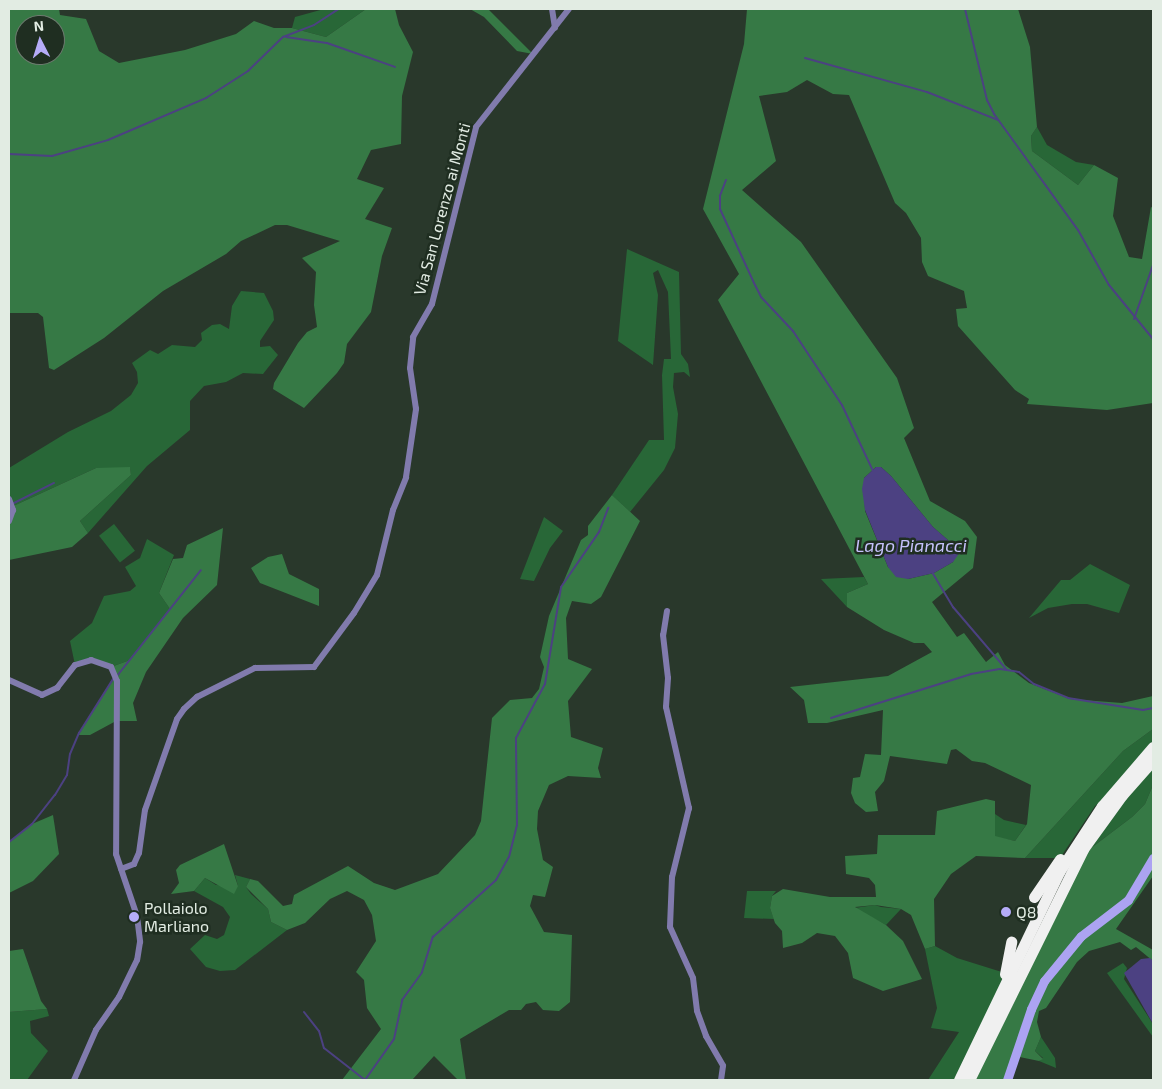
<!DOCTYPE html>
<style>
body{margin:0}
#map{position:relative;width:1162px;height:1089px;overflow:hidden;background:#29382b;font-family:"Exo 2",sans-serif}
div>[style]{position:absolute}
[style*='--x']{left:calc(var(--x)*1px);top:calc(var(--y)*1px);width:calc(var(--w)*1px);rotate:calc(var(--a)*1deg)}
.green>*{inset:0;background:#286737;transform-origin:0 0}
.forest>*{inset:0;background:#367945}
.water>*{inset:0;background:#4c4182}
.stream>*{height:2px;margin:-1px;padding:0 1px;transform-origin:1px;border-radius:1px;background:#4c4182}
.street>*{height:6px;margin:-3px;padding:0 3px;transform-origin:3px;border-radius:3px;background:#817bad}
.secondary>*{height:9px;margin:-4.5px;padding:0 4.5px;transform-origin:4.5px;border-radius:4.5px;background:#aca3f2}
.highway>*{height:11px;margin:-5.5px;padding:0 5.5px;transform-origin:5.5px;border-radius:5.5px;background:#f0f0f0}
.dots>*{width:14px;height:14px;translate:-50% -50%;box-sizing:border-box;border:2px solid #1f2e21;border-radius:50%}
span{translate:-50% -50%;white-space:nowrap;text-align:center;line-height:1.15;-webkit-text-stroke:5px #1f2e21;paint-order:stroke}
.street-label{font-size:16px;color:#e2ece3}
.poi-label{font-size:16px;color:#e2ece3}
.left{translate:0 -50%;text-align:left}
.water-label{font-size:18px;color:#c6c1fb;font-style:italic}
.frame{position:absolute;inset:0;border:10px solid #e2ece3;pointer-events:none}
.north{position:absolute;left:15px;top:15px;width:50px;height:50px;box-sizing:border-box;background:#1f2e21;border:1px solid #6d7a6f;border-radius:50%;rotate:355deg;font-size:14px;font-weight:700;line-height:20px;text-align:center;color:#e2ece3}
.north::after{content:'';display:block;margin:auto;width:18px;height:22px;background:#b5acf8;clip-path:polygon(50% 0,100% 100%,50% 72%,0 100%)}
</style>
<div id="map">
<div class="green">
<div style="clip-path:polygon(324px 9px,366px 9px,326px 37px,292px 28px,295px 17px)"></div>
<div style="clip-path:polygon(1037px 127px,1047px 145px,1076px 162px,1094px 165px,1078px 185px,1032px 151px,1031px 136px)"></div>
<div style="clip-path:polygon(627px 249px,679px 272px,681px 354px,688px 364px,690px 377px,684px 372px,674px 373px,673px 387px,678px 414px,675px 448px,664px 470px,630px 512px,612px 495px,649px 440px,664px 440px,662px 375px,664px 359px,671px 359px,668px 292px,658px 270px,653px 273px,658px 295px,653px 365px,618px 341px)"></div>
<div style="clip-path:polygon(241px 291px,264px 293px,273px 311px,274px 320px,260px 341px,260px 347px,270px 346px,278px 355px,263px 374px,243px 373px,226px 382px,204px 386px,190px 401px,190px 430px,147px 466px,88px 533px,80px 521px,131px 475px,130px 468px,96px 468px,9px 508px,9px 468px,68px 432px,111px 411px,131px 395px,138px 383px,137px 372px,132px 363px,150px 350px,158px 354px,172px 345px,195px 347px,202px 340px,201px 333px,212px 325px,220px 324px,229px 329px,232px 306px)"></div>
<div style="clip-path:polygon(544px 517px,563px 531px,550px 548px,534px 581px,520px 579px)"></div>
<div style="left:114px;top:524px;width:34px;height:19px;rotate:52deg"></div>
<div style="clip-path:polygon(147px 539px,174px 555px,159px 593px,170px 609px,130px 660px,111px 667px,91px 660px,75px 665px,70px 641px,92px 623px,104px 596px,130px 591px,136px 586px,125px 567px,140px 558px)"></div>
<div style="clip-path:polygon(1090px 564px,1130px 585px,1119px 613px,1087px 604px,1072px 604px,1048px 608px,1029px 618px,1061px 580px,1070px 580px)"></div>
<div style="clip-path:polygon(864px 577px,868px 584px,847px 593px,847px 607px,821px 579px)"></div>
<div style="clip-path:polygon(1153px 729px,1153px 747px,1113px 791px,1095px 806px,1060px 858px,1025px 858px,1123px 751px)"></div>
<div style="clip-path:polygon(1153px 760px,1153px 785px,1145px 804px,1132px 817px,1078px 858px)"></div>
<div style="clip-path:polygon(995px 814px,1004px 820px,1026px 825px,1015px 841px,995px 837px)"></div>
<div style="clip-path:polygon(235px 875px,250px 879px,246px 887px,251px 894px,268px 909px,271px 922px,287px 930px,235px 970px,220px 971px,206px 967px,190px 949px,205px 935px,217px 939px,224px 935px,230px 917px,223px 907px,194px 891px,205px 878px,216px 885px,238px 886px)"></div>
<div style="clip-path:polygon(747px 891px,776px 891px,772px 896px,770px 908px,774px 919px,744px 918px)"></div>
<div style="clip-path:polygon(875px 905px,881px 907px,901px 909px,886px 925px,854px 908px)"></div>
<div style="clip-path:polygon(935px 946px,957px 958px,1005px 973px,959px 1080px,928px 1080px,959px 1032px,931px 1028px,937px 1008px,925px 949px)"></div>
<div style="clip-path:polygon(1123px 963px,1127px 968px,1124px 979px,1153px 1024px,1153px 1037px,1107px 973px)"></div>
<div style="clip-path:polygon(47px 1009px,49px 1016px,30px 1021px,31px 1033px,48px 1051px,27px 1080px,9px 1079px,9px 1012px)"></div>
<div style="clip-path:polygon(1041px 1037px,1055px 1058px,1056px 1068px,1039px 1061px,1043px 1058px,1035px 1051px)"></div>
</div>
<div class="forest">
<div style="clip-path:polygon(evenodd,9px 9px,59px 9px,60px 15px,86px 19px,99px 51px,119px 63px,185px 50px,236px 34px,254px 21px,274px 28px,292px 28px,326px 37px,366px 9px,395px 9px,399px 25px,413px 52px,402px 96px,401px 144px,371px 150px,357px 179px,384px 188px,365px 219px,392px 228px,382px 256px,371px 312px,347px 344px,344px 363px,337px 373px,304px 408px,273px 389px,274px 383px,298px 343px,307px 332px,317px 327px,314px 305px,316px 272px,302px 258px,340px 241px,287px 225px,275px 225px,241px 241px,226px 254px,163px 291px,104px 338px,54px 370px,49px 368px,43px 317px,38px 313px,9px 313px,9px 9px,25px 25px,55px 25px,55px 55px,25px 55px,25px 25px)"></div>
<div style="clip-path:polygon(470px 9px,488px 9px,533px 54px,517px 51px,484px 17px)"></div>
<div style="clip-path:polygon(evenodd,747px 9px,1018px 9px,1030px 47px,1037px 127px,1031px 136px,1032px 151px,1078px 185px,1094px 165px,1118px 178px,1113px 216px,1129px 257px,1142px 259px,1151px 207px,1153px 208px,1153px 403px,1107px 410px,1027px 404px,1029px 399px,1015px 390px,958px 326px,956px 309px,967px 308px,964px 291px,928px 276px,922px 262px,921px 238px,906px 213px,895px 203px,849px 95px,833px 94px,807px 80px,787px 92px,759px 96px,776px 161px,742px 190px,801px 242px,897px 378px,914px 428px,904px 438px,930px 501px,965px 521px,977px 537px,973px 568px,932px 602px,957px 637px,964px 633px,986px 662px,998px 652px,1005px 665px,1029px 683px,1070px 699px,1122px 703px,1153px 696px,1153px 729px,1123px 751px,1025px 858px,976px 856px,951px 874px,934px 899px,935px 946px,925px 949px,911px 915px,901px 909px,875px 905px,855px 907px,886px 925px,903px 941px,922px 979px,883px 991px,853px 978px,848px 953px,835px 936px,817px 933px,802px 943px,783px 948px,782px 931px,775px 923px,770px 908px,772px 896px,783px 889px,830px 897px,876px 897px,875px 885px,869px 878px,846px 874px,845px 856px,877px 854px,878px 835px,935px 835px,937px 811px,986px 799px,995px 801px,995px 836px,1015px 841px,1027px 824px,1031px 785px,985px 763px,972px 761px,956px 749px,951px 750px,947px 764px,890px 756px,884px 781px,875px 792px,878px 811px,866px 812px,855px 803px,851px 793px,853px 778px,860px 777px,865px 754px,881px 755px,883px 710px,827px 723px,808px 723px,804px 700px,790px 687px,888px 676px,932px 652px,924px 643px,914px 643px,884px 630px,847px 607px,847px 593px,868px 584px,718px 300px,739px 274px,703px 209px,744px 44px,747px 9px,876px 467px,881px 467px,891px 476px,933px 527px,956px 547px,953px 562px,934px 573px,908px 579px,888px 567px,865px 511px,864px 478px,876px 467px)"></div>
<div style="clip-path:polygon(130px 467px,131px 475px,80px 521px,88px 533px,72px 547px,9px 560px,9px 508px,96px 468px)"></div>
<div style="clip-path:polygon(612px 495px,640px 521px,601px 597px,591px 604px,572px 601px,566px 618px,568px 659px,592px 669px,568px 701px,571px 737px,603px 748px,598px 768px,601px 778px,568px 776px,549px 785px,538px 811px,537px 829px,543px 860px,553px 867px,545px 897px,533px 895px,530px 906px,544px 932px,572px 935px,570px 1002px,559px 1011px,543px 1010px,536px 1002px,526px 1004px,521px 1010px,509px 1010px,460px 1039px,466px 1080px,458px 1080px,434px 1056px,412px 1080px,342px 1080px,381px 1029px,367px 1008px,364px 980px,356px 972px,376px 941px,372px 915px,364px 900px,347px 891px,330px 899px,305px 923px,287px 930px,271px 922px,268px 909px,246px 887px,250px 879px,258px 881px,283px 906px,292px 904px,294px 895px,348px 866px,374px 883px,395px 890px,438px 874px,475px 835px,481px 821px,492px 718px,510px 700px,532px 698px,539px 689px,544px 667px,540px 657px,549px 616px,581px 540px,588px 535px,588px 526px)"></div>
<div style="clip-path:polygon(223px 528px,217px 585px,183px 618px,146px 672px,133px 703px,137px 721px,116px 721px,90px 735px,78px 735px,115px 677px,111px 667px,130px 660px,170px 609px,159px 593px,173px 559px,183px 558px,187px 545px)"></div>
<div style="clip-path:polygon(282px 554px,289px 574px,319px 589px,319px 606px,260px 583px,251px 568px,268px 557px)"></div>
<div style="clip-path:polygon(1153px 785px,1153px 876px,1116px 929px,1153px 950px,1153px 961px,1136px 947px,1131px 950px,1120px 942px,1089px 951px,1077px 962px,1046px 1008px,1039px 1011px,1037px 1022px,1041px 1037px,1035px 1051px,1043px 1059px,1039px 1061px,1015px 1056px,1007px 1080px,969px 1080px,1078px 858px,1132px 817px,1145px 804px)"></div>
<div style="clip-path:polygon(53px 815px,59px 854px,33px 881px,9px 893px,9px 842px,32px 824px)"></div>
<div style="clip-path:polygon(224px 844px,238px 886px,234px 894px,205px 878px,194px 891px,171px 894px,179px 883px,176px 870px,180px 865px)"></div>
<div style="clip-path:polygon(23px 949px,41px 1001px,47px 1009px,9px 1012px,9px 951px)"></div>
</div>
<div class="water">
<div style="clip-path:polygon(876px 467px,881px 467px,891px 476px,933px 527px,956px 547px,958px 555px,953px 562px,934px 573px,908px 579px,896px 577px,888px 567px,865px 510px,862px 489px,864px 478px)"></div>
<div style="clip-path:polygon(1150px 958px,1153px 961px,1153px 1024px,1124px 973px,1141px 959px)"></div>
</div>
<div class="stream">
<div style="--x:965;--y:9;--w:94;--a:76.4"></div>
<div style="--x:987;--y:100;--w:16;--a:63"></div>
<div style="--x:994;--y:114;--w:143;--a:54.1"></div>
<div style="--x:1078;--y:230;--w:63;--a:60.6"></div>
<div style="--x:1109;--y:285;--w:70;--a:50.8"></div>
<div style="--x:286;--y:37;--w:41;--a:8.3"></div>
<div style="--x:327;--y:43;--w:72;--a:19.4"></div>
<div style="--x:805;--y:58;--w:127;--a:15.6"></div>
<div style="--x:927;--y:92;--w:76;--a:21.5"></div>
<div style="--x:9;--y:154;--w:43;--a:2.7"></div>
<div style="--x:52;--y:156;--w:58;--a:-15.9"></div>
<div style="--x:108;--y:140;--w:107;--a:-23.2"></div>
<div style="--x:206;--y:98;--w:50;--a:-32.7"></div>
<div style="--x:248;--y:71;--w:49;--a:-44.2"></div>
<div style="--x:283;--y:37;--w:33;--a:-21"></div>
<div style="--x:314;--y:25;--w:30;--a:-33"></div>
<div style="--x:726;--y:180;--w:17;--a:111"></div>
<div style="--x:720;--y:196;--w:13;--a:90"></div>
<div style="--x:720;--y:209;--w:81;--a:65.3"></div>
<div style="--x:754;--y:283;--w:16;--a:63"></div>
<div style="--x:761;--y:297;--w:47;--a:46.7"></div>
<div style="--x:793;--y:331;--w:89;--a:56.5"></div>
<div style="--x:842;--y:405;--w:73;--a:64.8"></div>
<div style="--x:1134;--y:319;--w:57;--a:-70.6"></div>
<div style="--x:12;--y:504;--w:47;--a:-26.6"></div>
<div style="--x:932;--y:572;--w:41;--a:59"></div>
<div style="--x:953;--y:607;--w:82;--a:49.5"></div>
<div style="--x:117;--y:676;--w:135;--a:-51.6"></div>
<div style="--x:831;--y:718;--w:147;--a:-17.4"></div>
<div style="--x:971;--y:674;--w:29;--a:-10"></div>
<div style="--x:1000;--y:669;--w:19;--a:9"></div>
<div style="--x:1019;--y:672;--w:19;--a:39"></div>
<div style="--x:1034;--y:684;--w:37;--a:22"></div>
<div style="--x:1068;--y:698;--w:76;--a:9.1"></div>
<div style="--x:1143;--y:710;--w:10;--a:-11"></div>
<div style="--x:9;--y:842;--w:29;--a:-38"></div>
<div style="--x:32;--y:824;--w:37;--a:-52"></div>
<div style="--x:55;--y:795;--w:23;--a:-59"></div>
<div style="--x:67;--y:775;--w:21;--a:-82"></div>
<div style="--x:70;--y:754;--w:23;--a:-67"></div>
<div style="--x:79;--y:733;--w:64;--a:-57.8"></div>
<div style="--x:304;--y:1012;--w:24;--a:52"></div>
<div style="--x:319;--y:1031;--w:18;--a:74"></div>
<div style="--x:324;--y:1048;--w:52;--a:38"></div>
<div style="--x:365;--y:1080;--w:50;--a:-54.7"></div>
<div style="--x:394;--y:1039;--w:40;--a:-78"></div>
<div style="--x:402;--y:1000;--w:34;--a:-54"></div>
<div style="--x:422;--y:972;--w:37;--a:-73"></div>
<div style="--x:433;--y:937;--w:85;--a:-42.1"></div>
<div style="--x:496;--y:880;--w:26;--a:-61"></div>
<div style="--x:509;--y:857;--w:33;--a:-76"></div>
<div style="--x:517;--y:825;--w:87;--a:-90.7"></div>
<div style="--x:516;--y:738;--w:61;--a:-61.8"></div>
<div style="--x:545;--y:684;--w:98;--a:-80.6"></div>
<div style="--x:561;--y:587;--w:67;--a:-55.4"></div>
<div style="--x:599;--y:532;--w:26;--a:-69"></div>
</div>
<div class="street">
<div style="--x:552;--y:9;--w:19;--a:81"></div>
<div style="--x:9;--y:499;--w:12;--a:70"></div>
<div style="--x:13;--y:510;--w:12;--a:110"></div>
<div style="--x:667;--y:611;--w:24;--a:99"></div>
<div style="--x:663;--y:635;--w:43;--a:83.4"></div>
<div style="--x:668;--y:678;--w:29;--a:94"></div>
<div style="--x:666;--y:707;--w:104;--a:77.2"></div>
<div style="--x:689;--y:808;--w:71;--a:103.8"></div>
<div style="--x:672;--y:877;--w:50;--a:92.3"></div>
<div style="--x:670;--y:927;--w:56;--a:65.7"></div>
<div style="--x:693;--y:978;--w:33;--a:83"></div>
<div style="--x:697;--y:1011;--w:27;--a:70"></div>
<div style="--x:706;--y:1036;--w:34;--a:60"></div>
<div style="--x:723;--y:1066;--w:14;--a:98"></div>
<div style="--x:9;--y:680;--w:36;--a:24"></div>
<div style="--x:42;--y:695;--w:17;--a:-25"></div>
<div style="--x:57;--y:688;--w:29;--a:-52"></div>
<div style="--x:75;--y:665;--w:17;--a:-17"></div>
<div style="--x:91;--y:660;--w:21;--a:19"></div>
<div style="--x:111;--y:667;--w:15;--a:67"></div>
<div style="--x:117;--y:681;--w:173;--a:90.3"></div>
<div style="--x:116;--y:854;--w:65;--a:71.3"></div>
<div style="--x:137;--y:916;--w:26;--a:83"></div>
<div style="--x:140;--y:942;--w:18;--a:99"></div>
<div style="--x:137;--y:960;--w:41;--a:115.9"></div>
<div style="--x:119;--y:997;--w:40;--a:124.9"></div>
<div style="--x:96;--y:1030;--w:55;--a:113.7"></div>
<div style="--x:121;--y:869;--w:14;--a:-21"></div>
<div style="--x:134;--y:864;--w:12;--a:-66"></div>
<div style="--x:139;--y:853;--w:43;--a:-82.1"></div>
<div style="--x:145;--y:810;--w:96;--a:-70.6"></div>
<div style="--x:177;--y:719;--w:12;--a:-55"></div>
<div style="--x:184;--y:709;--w:18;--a:-43"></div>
<div style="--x:197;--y:697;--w:65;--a:-26.6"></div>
<div style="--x:255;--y:668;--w:59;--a:-1"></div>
<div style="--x:314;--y:667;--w:67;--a:-53.5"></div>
<div style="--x:354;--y:613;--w:44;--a:-58.8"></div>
<div style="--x:377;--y:575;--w:67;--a:-76.2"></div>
<div style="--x:393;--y:510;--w:35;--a:-68"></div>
<div style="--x:406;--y:477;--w:69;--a:-81.6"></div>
<div style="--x:416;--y:409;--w:41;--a:-98.3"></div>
<div style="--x:410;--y:368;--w:31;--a:-84"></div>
<div style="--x:413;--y:337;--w:38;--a:-60"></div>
<div style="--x:432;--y:304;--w:182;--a:-76"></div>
<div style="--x:476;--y:127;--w:150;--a:-51.8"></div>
</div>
<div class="secondary">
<div style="--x:1007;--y:1080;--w:75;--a:-71.3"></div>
<div style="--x:1031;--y:1009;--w:31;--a:-65"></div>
<div style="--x:1044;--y:981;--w:58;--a:-50.6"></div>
<div style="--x:1081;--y:936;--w:59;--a:-37.5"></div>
<div style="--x:1128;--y:900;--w:49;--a:-59.2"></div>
</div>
<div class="highway">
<div style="--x:1034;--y:897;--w:46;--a:-55.6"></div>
<div style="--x:1005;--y:974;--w:33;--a:-79"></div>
<div style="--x:959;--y:1080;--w:231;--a:-64.3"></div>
<div style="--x:1059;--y:872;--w:79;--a:-56.9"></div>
<div style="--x:1102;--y:806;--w:78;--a:-49.2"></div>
<div style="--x:969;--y:1080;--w:258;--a:-63.7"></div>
<div style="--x:1083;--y:849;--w:67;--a:-54.2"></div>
<div style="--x:1122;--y:795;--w:47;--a:-48.5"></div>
</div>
<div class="dots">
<div style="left:1006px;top:912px;background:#b5acf8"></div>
<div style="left:134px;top:917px;background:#b5acf8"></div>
</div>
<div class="street-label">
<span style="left:442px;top:209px;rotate:-75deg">Via San Lorenzo ai Monti</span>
</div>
<div class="poi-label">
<span class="left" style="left:144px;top:917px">Pollaiolo<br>Marliano</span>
<span class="left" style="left:1016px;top:912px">Q8</span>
</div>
<div class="water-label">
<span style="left:911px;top:545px">Lago Pianacci</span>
</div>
<div class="frame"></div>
<div class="north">N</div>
</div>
